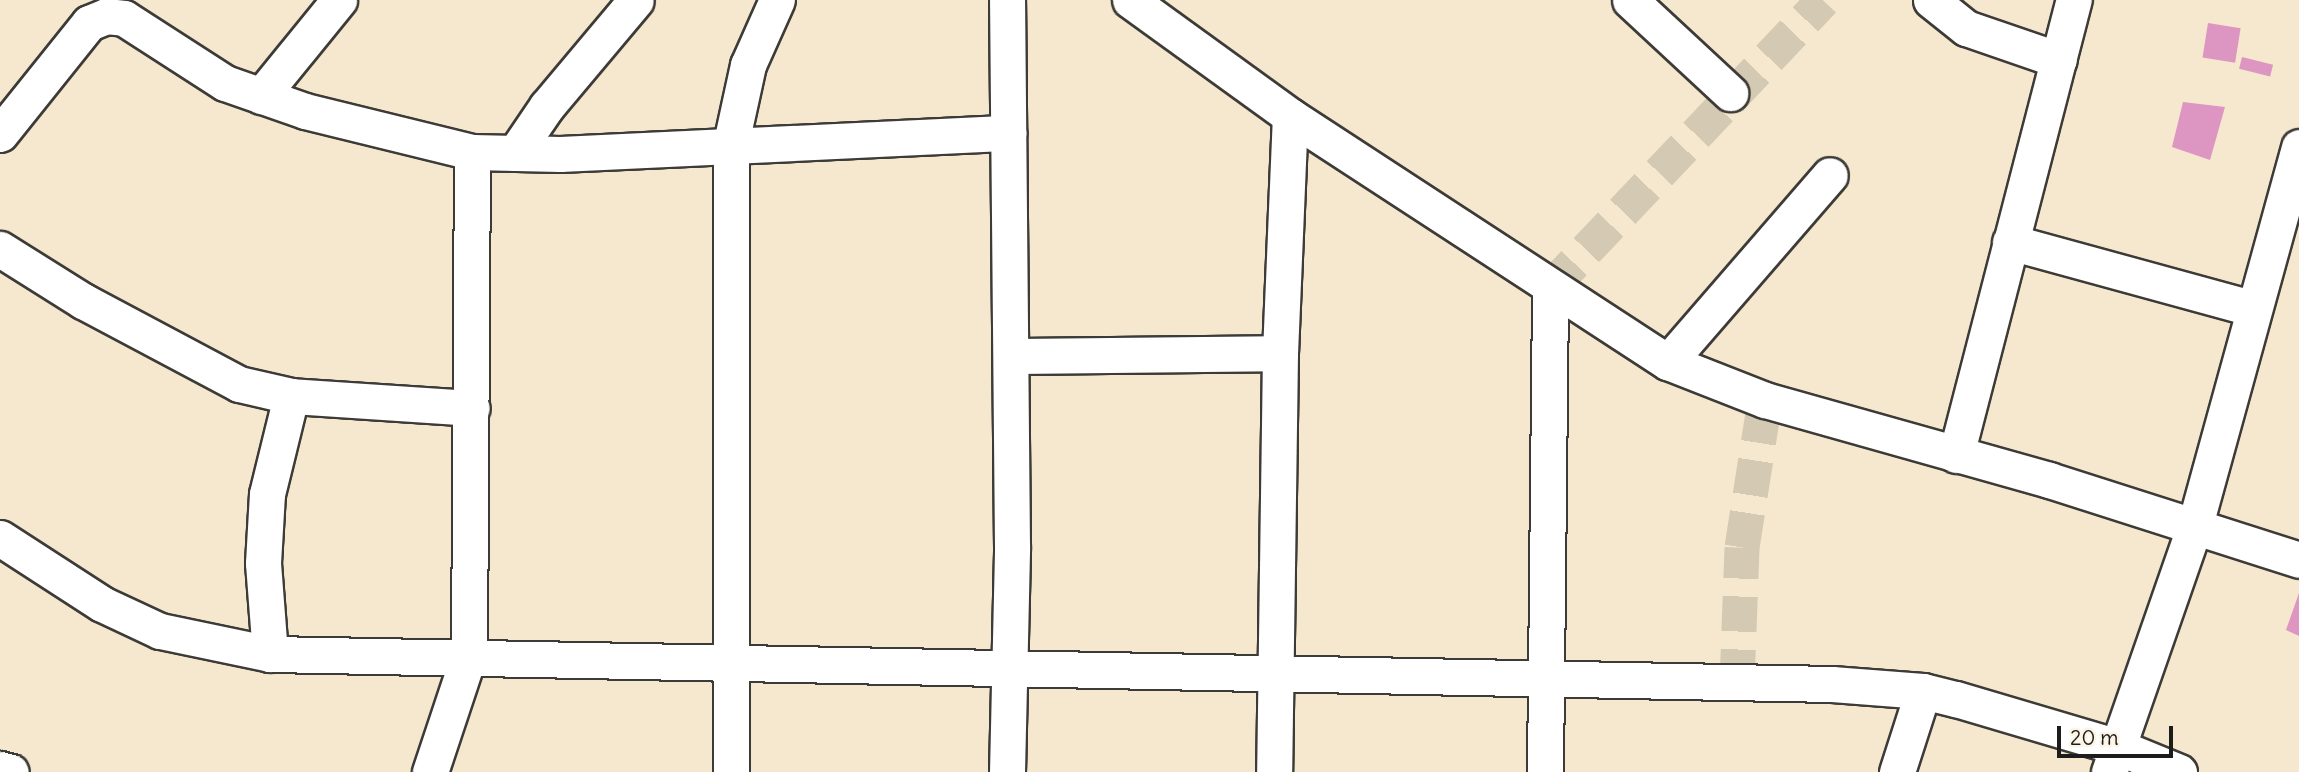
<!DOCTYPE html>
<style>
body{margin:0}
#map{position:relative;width:2299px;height:772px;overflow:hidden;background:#f5e8ce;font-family:Delius,sans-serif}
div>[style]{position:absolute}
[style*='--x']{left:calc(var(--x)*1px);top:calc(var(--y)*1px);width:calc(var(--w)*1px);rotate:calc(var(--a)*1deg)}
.building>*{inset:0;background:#dd96c1;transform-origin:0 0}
.minor-tunnel>*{height:35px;margin-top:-17.5px;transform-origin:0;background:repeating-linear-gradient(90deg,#d4c9b3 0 35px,transparent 0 53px)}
.roads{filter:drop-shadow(2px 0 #3d3b37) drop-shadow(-2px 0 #3d3b37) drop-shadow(0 2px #3d3b37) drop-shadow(0 -2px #3d3b37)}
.minor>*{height:35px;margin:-17.5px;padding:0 17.5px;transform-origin:17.5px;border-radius:17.5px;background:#fff}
span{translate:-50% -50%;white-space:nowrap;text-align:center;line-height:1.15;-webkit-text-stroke:5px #fcf5e5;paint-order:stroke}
.scale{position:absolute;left:2057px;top:726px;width:116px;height:32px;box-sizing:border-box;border:4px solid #1c1c1c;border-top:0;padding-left:9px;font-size:21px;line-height:24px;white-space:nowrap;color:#1c1c1c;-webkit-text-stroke:5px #fcf5e5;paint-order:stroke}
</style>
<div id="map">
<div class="building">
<div style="left:2208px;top:23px;width:33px;height:35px;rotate:9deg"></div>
<div style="left:2242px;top:57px;width:32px;height:12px;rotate:14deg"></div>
<div style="clip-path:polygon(2183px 102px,2225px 107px,2210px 160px,2172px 147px)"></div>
<div style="clip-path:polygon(2299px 593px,2299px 636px,2286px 630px)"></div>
</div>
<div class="minor-tunnel">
<div style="--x:1550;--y:288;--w:397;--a:-46.5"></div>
<div style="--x:1737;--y:684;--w:137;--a:-87.9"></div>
<div style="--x:1742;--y:547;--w:149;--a:-81.1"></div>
</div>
<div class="roads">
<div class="minor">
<div style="--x:1130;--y:0;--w:198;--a:35.9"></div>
<div style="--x:1290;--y:116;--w:451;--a:33.1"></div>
<div style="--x:1668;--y:362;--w:104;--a:21.4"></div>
<div style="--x:1765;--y:400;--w:295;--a:15.7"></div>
<div style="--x:2049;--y:480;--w:262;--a:17.7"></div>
<div style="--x:1630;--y:0;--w:137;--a:42.9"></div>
<div style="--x:1931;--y:0;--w:45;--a:38.7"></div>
<div style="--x:1966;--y:28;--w:98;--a:19"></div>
<div style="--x:261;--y:96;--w:124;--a:-50.9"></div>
<div style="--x:0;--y:134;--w:142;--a:-51.3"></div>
<div style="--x:89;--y:23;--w:18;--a:-22"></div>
<div style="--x:106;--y:16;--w:18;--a:6"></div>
<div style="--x:124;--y:18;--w:120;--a:32.8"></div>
<div style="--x:225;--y:83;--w:85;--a:19.3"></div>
<div style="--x:305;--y:111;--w:172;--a:13.8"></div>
<div style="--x:472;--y:152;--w:88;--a:1.3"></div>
<div style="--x:560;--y:154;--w:449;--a:-2.7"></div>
<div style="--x:515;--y:153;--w:57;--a:-55.8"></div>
<div style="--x:547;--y:106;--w:138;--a:-50"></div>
<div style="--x:2010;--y:242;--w:251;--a:15.3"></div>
<div style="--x:0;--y:249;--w:98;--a:32.1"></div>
<div style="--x:83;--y:301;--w:177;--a:28"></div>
<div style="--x:239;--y:384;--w:53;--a:13"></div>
<div style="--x:291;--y:396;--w:181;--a:3.8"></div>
<div style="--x:1280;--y:353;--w:237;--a:-87.6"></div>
<div style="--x:1011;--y:356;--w:269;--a:-0.6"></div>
<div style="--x:1280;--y:353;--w:419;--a:90.8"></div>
<div style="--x:1668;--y:362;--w:247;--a:-49.1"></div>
<div style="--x:1956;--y:455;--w:470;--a:-75.5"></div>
<div style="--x:0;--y:538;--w:121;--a:32.9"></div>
<div style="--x:102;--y:604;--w:64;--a:25"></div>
<div style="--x:160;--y:631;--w:112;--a:11.8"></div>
<div style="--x:270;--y:654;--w:1562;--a:1.1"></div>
<div style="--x:1832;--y:684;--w:91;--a:4.4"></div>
<div style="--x:1923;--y:691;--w:34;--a:14"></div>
<div style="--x:1956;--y:699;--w:169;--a:16.5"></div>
<div style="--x:2118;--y:747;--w:66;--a:22.3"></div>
<div style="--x:270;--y:654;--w:91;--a:-94.4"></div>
<div style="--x:263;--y:563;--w:69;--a:-86.7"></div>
<div style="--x:267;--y:494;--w:101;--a:-76.2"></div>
<div style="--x:0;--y:769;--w:11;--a:15"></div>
<div style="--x:430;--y:772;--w:123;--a:-71.6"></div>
<div style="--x:469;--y:655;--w:503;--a:-89.66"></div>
<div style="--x:731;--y:772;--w:629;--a:-90"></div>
<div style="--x:731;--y:143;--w:80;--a:-77.7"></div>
<div style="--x:748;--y:65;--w:71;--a:-66"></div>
<div style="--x:1007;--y:772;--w:226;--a:-88.7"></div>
<div style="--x:1012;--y:546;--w:546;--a:-90.52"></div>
<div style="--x:1545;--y:772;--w:484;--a:-89.4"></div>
<div style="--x:1897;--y:772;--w:85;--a:-72.2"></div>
<div style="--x:2109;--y:772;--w:262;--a:-70.8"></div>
<div style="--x:2195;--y:525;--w:392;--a:-74.6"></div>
</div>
</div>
<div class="scale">20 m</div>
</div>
